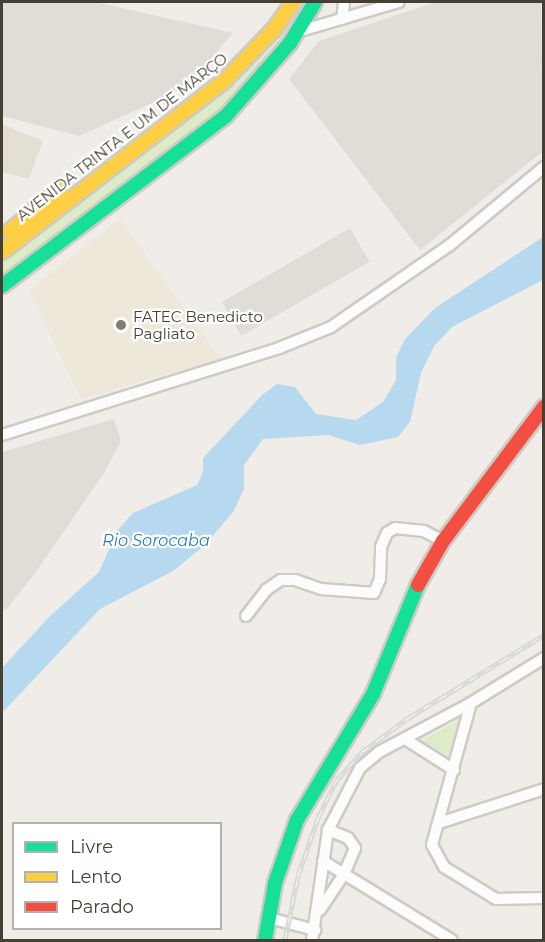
<!DOCTYPE html>
<meta charset="utf-8">
<style>
body{margin:0}
#map{position:relative;width:545px;height:942px;overflow:hidden;background:#f0ede8;font-family:Montserrat,sans-serif}
div>[style]{position:absolute}
[style*='--x']{left:calc(var(--x)*1px);top:calc(var(--y)*1px);width:calc(var(--w)*1px);rotate:calc(var(--a)*1deg)}
.residential>*{inset:0;background:#e4dfd5}
.industrial>*{inset:0;background:#e0dcd6;transform-origin:0 0}
.education>*{inset:0;background:#eee8da}
.green>*{inset:0;background:#ddebc7}
.water>*{inset:0;background:#b7d9ef}
.roads{filter:drop-shadow(2px 0 #cecbc6) drop-shadow(-2px 0 #cecbc6) drop-shadow(0 2px #cecbc6) drop-shadow(0 -2px #cecbc6)}
.street>*{height:10px;margin:-5px;padding:0 5px;transform-origin:5px;border-radius:5px;background:#fdfcfc}
.fast>*{height:14px;margin:-7px;padding:0 7px;transform-origin:7px;border-radius:7px;background:#16e098}
.slow>*{height:14px;margin:-7px;padding:0 7px;transform-origin:7px;border-radius:7px;background:#ffcf43}
.jam>*{height:14px;margin:-7px;padding:0 7px;transform-origin:7px;border-radius:7px;background:#f24e42}
.rail>*{height:5px;margin-top:-2.5px;transform-origin:0;background:repeating-linear-gradient(90deg,#fff 0 9px,#d9d9d8 0 18px);box-sizing:border-box;border-block:2px solid #d9d9d8}
.dots>*{width:16px;height:16px;translate:-50% -50%;box-sizing:border-box;border:3px solid #fff;border-radius:50%}
span{translate:-50% -50%;white-space:nowrap;text-align:center;line-height:1.15;-webkit-text-stroke:4.5px #fff;paint-order:stroke}
.street-label{font-size:15px;color:#453f34}
.poi-label{font-size:15px;color:#453f34}
.left{translate:0 -50%;text-align:left}
.water-label{font-size:16px;color:#2a7bb4;font-style:italic}
.frame{position:absolute;inset:0;border:3px solid #453f34;pointer-events:none}
.legend{position:absolute;left:12px;top:822px;width:210px;height:108px;box-sizing:border-box;background:#fff;border:2px solid #b5b2ae;margin:0;padding:8px 10px;list-style:none;font-size:18px;color:#453f34}
.legend li{display:flex;align-items:center;gap:12px;height:30px}
.legend b{width:30px;border:2px solid #b5b2ae}
</style>
<div id="map">
<div class="residential">
<div style="clip-path:polygon(2px 124px,43px 141px,29px 179px,2px 172px)"></div>
</div>
<div class="industrial">
<div style="clip-path:polygon(2px 2px,95px 2px,233px 33px,203px 68px,174px 93px,79px 136px,2px 116px)"></div>
<div style="clip-path:polygon(436px 2px,541px 2px,543px 151px,420px 250px,289px 79px,319px 41px)"></div>
<div style="left:350px;top:228px;width:39px;height:148px;rotate:60deg"></div>
<div style="clip-path:polygon(114px 419px,121px 441px,104px 473px,38px 569px,6px 610px,2px 608px,2px 452px)"></div>
</div>
<div class="education">
<div style="clip-path:polygon(120px 219px,221px 359px,81px 399px,29px 290px)"></div>
</div>
<div class="green">
<div style="clip-path:polygon(300px 2px,308px 2px,249px 86px,2px 280px,2px 258px,69px 205px)"></div>
<div style="clip-path:polygon(459px 720px,448px 756px,422px 740px)"></div>
</div>
<div class="water">
<div style="clip-path:polygon(543px 237px,543px 280px,452px 327px,434px 346px,421px 373px,410px 422px,398px 437px,360px 445px,328px 435px,263px 439px,244px 465px,244px 489px,233px 512px,205px 545px,173px 571px,100px 609px,2px 713px,2px 668px,48px 618px,99px 572px,117px 531px,133px 513px,197px 485px,203px 472px,203px 458px,262px 395px,277px 384px,295px 387px,316px 414px,356px 420px,383px 402px,396px 380px,396px 358px,405px 339px,435px 308px)"></div>
</div>
<div class="roads">
<div class="street">
<div style="--x:342;--y:19;--w:17;--a:-83"></div>
<div style="--x:297;--y:32;--w:106;--a:-16.4"></div>
<div style="--x:2;--y:435;--w:290;--a:-17.4"></div>
<div style="--x:279;--y:348;--w:56;--a:-22"></div>
<div style="--x:331;--y:327;--w:145;--a:-34.6"></div>
<div style="--x:450;--y:245;--w:122;--a:-39.7"></div>
<div style="--x:246;--y:616;--w:33;--a:-52"></div>
<div style="--x:266;--y:590;--w:18;--a:-34"></div>
<div style="--x:281;--y:580;--w:14;--a:0"></div>
<div style="--x:295;--y:580;--w:28;--a:19"></div>
<div style="--x:321;--y:589;--w:53;--a:4.3"></div>
<div style="--x:374;--y:593;--w:15;--a:-67"></div>
<div style="--x:380;--y:579;--w:32;--a:-88"></div>
<div style="--x:381;--y:547;--w:15;--a:-67"></div>
<div style="--x:387;--y:533;--w:9;--a:-32"></div>
<div style="--x:395;--y:528;--w:29;--a:6"></div>
<div style="--x:424;--y:531;--w:21;--a:28"></div>
<div style="--x:471;--y:703;--w:147;--a:105.4"></div>
<div style="--x:432;--y:845;--w:25;--a:61"></div>
<div style="--x:444;--y:867;--w:61;--a:31.6"></div>
<div style="--x:496;--y:899;--w:48;--a:-1.2"></div>
<div style="--x:405;--y:739;--w:58;--a:32.3"></div>
<div style="--x:439;--y:823;--w:110;--a:-17.9"></div>
<div style="--x:323;--y:861;--w:151;--a:31.5"></div>
<div style="--x:320;--y:910;--w:43;--a:-56.3"></div>
<div style="--x:344;--y:874;--w:28;--a:-67"></div>
<div style="--x:355;--y:848;--w:12;--a:-125"></div>
<div style="--x:348;--y:838;--w:22;--a:-158"></div>
<div style="--x:269;--y:918;--w:48;--a:14.6"></div>
<div style="--x:312;--y:940;--w:111;--a:-81.7"></div>
<div style="--x:328;--y:830;--w:70;--a:-62.7"></div>
<div style="--x:360;--y:768;--w:25;--a:-40"></div>
<div style="--x:379;--y:752;--w:104;--a:-28"></div>
<div style="--x:471;--y:703;--w:86;--a:-31.7"></div>
</div>
<div class="fast">
<div style="--x:2;--y:286;--w:281;--a:-37.2"></div>
<div style="--x:226;--y:116;--w:97;--a:-48.8"></div>
<div style="--x:290;--y:43;--w:48;--a:-58.6"></div>
<div style="--x:265;--y:940;--w:58;--a:-80"></div>
<div style="--x:275;--y:883;--w:67;--a:-70.8"></div>
<div style="--x:297;--y:820;--w:147;--a:-58.9"></div>
<div style="--x:373;--y:694;--w:118;--a:-67.6"></div>
</div>
<div class="slow">
<div style="--x:9;--y:232;--w:69;--a:-39.7"></div>
<div style="--x:2;--y:252;--w:282;--a:-37.6"></div>
<div style="--x:225;--y:80;--w:72;--a:-46.1"></div>
<div style="--x:275;--y:28;--w:32;--a:-55"></div>
</div>
<div class="jam">
<div style="--x:418;--y:585;--w:51;--a:-60.4"></div>
<div style="--x:443;--y:541;--w:168;--a:-53"></div>
</div>
</div>
<div class="rail">
<div style="--x:285;--y:940;--w:65;--a:-78.5"></div>
<div style="--x:298;--y:876;--w:61;--a:-71"></div>
<div style="--x:318;--y:818;--w:41;--a:-64.1"></div>
<div style="--x:336;--y:781;--w:39;--a:-48"></div>
<div style="--x:362;--y:752;--w:57;--a:-36.5"></div>
<div style="--x:408;--y:718;--w:159;--a:-31.4"></div>
</div>
<div class="dots">
<div style="left:121px;top:325px;background:#817c73"></div>
</div>
<div class="street-label">
<span style="left:122px;top:137px;rotate:-38deg">AVENIDA TRINTA E UM DE MARÇO</span>
</div>
<div class="poi-label">
<span class="left" style="left:133px;top:325px">FATEC Benedicto<br>Pagliato</span>
</div>
<div class="water-label">
<span style="left:156px;top:541px">Rio Sorocaba</span>
</div>
<div class="frame"></div>
<ul class="legend">
<li><b style="height:8px;background:#16e098"></b>Livre</li>
<li><b style="height:8px;background:#ffcf43"></b>Lento</li>
<li><b style="height:8px;background:#f24e42"></b>Parado</li>
</ul>
</div>
